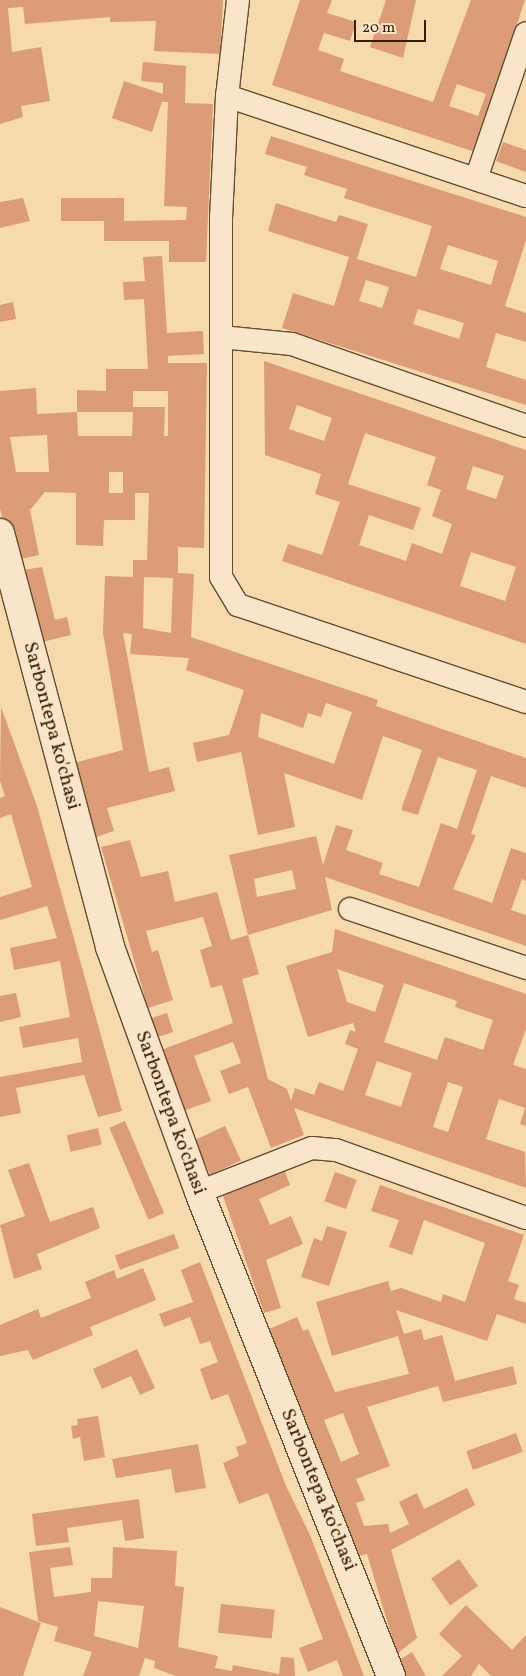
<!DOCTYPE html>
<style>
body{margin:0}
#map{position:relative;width:526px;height:1676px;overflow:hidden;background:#f6d9ad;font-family:Vollkorn,serif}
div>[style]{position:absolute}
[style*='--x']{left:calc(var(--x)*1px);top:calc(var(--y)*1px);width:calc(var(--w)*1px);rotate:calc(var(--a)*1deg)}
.building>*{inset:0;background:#db9c77;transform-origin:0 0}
.roads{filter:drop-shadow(1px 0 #664b2e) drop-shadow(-1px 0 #664b2e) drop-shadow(0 1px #664b2e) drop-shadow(0 -1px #664b2e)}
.street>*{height:22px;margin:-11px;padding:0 11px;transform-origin:11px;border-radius:11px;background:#f9e6ca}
.secondary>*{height:28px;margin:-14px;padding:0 14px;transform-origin:14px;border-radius:14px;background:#f9e6ca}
span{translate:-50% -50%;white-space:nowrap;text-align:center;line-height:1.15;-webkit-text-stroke:4px #f9e6ca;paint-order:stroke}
.street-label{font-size:20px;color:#361c04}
.scale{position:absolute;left:354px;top:20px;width:72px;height:22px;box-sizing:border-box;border:2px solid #361c04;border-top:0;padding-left:6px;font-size:15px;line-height:18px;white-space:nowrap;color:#361c04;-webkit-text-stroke:4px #f9e6ca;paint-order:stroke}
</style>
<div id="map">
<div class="building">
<div style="clip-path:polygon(0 0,223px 0,220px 54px,154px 51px,156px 21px,110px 22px,110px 17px,25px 24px,23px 7px,8px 8px,12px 52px,41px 47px,50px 101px,21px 106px,23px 117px,0 124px)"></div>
<div style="clip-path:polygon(evenodd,300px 0,332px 0,327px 13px,356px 22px,350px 41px,324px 33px,318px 50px,344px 59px,340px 71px,433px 102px,471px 0,525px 0,475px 152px,272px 85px,300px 0,457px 84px,486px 94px,478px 116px,449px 106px,457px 84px)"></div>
<div style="clip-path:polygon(386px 0,416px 0,403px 58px,370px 47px)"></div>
<div style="clip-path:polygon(143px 62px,186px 66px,185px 103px,213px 104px,206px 262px,169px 262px,169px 241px,104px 241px,104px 221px,61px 221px,61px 198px,124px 198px,124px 221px,186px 220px,187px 207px,164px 206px,168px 102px,162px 102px,152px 132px,112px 118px,124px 81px,163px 94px,163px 83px,141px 81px)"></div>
<div style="clip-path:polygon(evenodd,271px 136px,526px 217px,526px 240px,505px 306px,526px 313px,526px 342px,496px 333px,486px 367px,526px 380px,526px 405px,282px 328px,293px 293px,334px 306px,349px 257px,268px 231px,276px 203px,336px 222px,339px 215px,368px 224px,357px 259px,416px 277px,432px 226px,344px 198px,347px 189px,304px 175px,307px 167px,265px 154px,271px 136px,448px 245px,498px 261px,491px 285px,440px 269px,448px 245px,271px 136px,366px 280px,389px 287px,382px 308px,359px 301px,366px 280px,271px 136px,418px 309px,464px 323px,459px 339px,413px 324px,418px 309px)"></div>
<div style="clip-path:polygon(503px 142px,526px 150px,526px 172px,496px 161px)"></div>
<div style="clip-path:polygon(23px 198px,30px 221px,0 228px,0 202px)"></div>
<div style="clip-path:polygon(evenodd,162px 256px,167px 333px,203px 331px,204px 354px,168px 356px,168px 363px,207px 363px,204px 548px,178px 547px,178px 573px,194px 574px,191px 637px,378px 700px,376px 706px,526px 758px,526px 788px,491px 776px,471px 834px,476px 835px,453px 889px,492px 903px,511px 848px,526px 853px,526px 881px,522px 879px,511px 910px,526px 915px,526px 946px,325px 877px,332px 910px,248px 935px,229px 855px,316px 836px,323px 865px,336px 825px,353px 830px,346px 850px,383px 863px,379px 874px,419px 887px,441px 823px,457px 829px,477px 770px,438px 757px,418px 815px,401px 810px,422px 750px,383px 736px,362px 800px,284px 773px,295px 827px,258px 835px,241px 752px,197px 762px,193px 743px,229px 735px,244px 690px,186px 670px,189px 658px,130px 654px,132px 634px,123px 633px,149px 772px,169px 767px,175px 791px,107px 808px,114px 831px,96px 837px,74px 763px,123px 750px,103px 633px,105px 576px,133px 577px,133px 560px,147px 560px,149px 493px,135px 493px,135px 520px,104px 520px,103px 546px,76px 545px,76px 493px,45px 492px,30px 510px,39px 555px,12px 561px,0 508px,0 391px,36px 388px,37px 414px,77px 412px,77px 390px,106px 391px,106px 369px,148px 369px,144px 299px,124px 300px,123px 282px,145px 281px,143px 257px,162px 256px,133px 391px,168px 391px,168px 436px,164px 436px,165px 407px,133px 407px,133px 391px,162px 256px,77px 412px,133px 412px,132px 436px,78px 436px,77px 412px,162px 256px,47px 435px,49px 472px,16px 472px,10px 437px,47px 435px,162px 256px,109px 472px,123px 472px,123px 493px,109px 493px,109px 472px,162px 256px,144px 577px,173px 578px,171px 633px,143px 628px,144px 577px,162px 256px,326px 703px,352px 712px,334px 764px,258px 737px,261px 713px,303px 728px,308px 713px,321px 717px,326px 703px,162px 256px,292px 870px,296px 889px,257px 897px,254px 879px,292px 870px)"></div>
<div style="clip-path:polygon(13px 302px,16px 319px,0 322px,0 305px)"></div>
<div style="clip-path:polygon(evenodd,264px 361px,526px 450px,526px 644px,282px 561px,288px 544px,322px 555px,340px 502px,315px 494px,321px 474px,265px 455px,264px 361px,297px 405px,332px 418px,324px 441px,289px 429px,297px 405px,264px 361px,365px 433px,436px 457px,427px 485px,441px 490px,432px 516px,452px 524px,442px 554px,412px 543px,406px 561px,359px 545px,369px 515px,413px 530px,421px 508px,348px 484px,365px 433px,264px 361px,473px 466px,504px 476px,496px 499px,466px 489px,473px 466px,264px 361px,471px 552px,516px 567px,505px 601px,460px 586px,471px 552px)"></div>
<div style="clip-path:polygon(42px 567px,55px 620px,67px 617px,71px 635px,34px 644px,16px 571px)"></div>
<div style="clip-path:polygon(1px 707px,37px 806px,122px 1111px,98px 1117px,84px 1075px,16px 1088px,21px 1113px,0 1117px,0 1077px,82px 1062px,78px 1038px,23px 1048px,19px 1027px,70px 1017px,60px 961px,14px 970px,10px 948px,57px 938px,47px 906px,0 920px,0 897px,32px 887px,11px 814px,0 818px,0 798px,5px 796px,0 781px)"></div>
<div style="clip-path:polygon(evenodd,130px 840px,141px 877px,168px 871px,175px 902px,217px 892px,231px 940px,248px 935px,259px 974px,242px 979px,268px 1079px,287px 1089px,291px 1101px,295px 1088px,314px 1095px,319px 1082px,343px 1091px,358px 1049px,345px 1044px,350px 1030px,356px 1032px,353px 1023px,308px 1037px,286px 966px,332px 952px,335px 929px,526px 994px,526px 1029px,513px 1065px,526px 1069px,526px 1126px,520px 1124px,525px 1108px,499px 1099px,486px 1139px,525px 1152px,526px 1188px,294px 1108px,304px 1135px,271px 1148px,248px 1087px,229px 1094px,220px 1071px,241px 1063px,233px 1042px,194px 1056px,211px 1101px,183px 1111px,161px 1050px,233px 1023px,222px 985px,211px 988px,200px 950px,212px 946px,203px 917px,146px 931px,152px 952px,158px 950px,173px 1000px,148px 1008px,101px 847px,130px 840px,337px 969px,384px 985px,375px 1012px,347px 1002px,337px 969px,130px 840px,404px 983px,457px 1001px,455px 1007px,493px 1020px,483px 1050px,445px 1037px,437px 1060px,384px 1042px,404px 983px,130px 840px,377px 1061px,412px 1073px,401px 1107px,365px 1095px,377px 1061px,130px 840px,448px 1082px,463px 1087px,448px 1132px,433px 1127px,448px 1082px)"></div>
<div style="clip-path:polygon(16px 993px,21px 1017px,0 1022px,0 996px)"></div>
<div style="left:167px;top:1013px;width:20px;height:18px;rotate:72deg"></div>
<div style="left:125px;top:1121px;width:100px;height:17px;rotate:67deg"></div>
<div style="left:225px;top:1126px;width:38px;height:34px;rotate:65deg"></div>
<div style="left:98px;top:1128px;width:17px;height:32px;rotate:77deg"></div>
<div style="clip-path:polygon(29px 1163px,50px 1222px,93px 1207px,100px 1228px,37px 1254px,42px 1269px,14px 1279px,0 1225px,25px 1216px,8px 1170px)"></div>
<div style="clip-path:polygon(284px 1169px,290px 1185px,259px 1199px,270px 1225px,291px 1216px,303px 1244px,266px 1260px,281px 1308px,264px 1313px,223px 1196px)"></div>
<div style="left:335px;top:1172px;width:23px;height:31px;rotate:20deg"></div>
<div style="clip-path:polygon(evenodd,380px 1185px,524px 1235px,508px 1281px,519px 1285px,514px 1299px,526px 1303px,526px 1324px,497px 1314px,487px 1341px,396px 1310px,404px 1334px,421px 1329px,424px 1340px,442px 1335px,455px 1381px,513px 1366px,517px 1384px,443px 1402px,438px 1386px,367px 1407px,390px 1466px,356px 1479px,365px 1500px,356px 1503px,364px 1526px,388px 1524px,390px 1533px,409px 1524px,399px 1502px,417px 1493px,424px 1509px,467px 1488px,475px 1505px,391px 1550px,417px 1638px,397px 1654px,367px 1554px,357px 1556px,269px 1329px,297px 1317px,303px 1331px,308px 1329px,335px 1392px,409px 1374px,398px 1336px,332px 1356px,316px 1302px,388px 1281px,391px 1291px,401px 1288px,441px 1302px,443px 1294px,465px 1302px,485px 1243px,424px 1220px,412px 1255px,389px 1247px,399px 1220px,371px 1211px,380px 1185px,343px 1413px,359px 1454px,341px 1462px,324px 1420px,343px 1413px)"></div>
<div style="clip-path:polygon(327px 1226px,347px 1232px,329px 1286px,301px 1277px,314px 1238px,322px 1241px)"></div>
<div style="left:174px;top:1234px;width:15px;height:63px;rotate:70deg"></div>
<div style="clip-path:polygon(200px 1262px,286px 1486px,310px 1535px,364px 1676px,343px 1676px,337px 1660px,308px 1672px,299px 1648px,323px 1639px,268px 1493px,239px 1504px,223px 1463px,239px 1456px,236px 1447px,247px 1443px,228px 1394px,211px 1400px,200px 1369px,218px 1362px,210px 1341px,200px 1344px,190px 1317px,164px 1327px,159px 1314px,193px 1302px,181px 1270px)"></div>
<div style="clip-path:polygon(143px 1268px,156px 1300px,90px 1327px,93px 1335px,33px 1360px,28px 1350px,0 1356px,0 1325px,38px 1309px,41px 1318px,91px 1298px,85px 1282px,114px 1270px,117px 1279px)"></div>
<div style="clip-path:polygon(137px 1349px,155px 1388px,140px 1395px,131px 1376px,102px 1389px,93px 1369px)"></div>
<div style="clip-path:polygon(98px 1416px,105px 1457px,84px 1461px,80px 1437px,73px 1439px,71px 1426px,78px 1425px,77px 1419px)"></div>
<div style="left:516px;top:1433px;width:20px;height:53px;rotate:70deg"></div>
<div style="clip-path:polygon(198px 1444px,206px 1488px,175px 1493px,171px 1469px,116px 1478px,112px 1459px)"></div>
<div style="clip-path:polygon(139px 1499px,144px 1538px,125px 1541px,122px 1520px,67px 1528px,69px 1542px,36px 1546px,32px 1514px)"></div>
<div style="clip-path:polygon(evenodd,70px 1547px,73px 1565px,50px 1568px,54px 1597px,91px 1592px,91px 1578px,112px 1578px,113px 1547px,177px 1551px,175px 1586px,184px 1587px,178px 1647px,218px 1656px,215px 1668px,232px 1671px,233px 1665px,279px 1674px,281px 1657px,294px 1658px,295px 1676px,176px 1676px,154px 1668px,155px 1661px,145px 1658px,139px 1676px,83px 1676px,92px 1652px,54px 1641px,58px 1627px,38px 1621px,29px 1552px,70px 1547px,98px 1601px,144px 1606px,138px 1648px,94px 1636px,98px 1601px)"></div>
<div style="left:459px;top:1559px;width:33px;height:34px;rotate:55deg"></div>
<div style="left:221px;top:1604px;width:54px;height:29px;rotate:6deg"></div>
<div style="clip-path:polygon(466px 1605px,512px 1650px,526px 1635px,526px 1676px,491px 1676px,479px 1664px,471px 1676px,442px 1676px,462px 1656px,439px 1634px)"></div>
<div style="clip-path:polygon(0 1607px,41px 1623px,23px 1676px,0 1676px)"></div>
<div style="clip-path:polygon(412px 1652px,426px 1676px,403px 1676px,396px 1662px)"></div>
</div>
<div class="roads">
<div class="street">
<div style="--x:238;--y:0;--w:97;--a:96.5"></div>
<div style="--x:227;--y:96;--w:121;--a:92.8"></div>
<div style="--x:221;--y:217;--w:360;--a:90"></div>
<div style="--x:221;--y:577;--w:33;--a:59"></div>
<div style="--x:238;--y:605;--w:304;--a:18.6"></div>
<div style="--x:227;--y:96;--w:315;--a:18.5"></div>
<div style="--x:476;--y:179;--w:154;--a:-71.1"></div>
<div style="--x:221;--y:337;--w:71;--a:5.6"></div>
<div style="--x:292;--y:344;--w:248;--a:19.3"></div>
<div style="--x:350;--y:909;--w:186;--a:18.5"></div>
<div style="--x:199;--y:1192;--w:121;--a:-21.3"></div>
<div style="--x:312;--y:1148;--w:24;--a:5"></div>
<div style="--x:336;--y:1150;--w:202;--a:19.7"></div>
</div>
<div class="secondary">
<div style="--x:0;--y:533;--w:428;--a:75.1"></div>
<div style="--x:110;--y:947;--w:261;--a:70"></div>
<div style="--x:199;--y:1192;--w:521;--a:68.36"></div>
</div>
</div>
<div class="street-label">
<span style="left:51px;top:726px;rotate:75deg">Sarbontepa ko'chasi</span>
<span style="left:170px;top:1113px;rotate:70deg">Sarbontepa ko'chasi</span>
<span style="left:318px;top:1490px;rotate:68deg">Sarbontepa ko'chasi</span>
</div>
<div class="scale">20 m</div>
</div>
